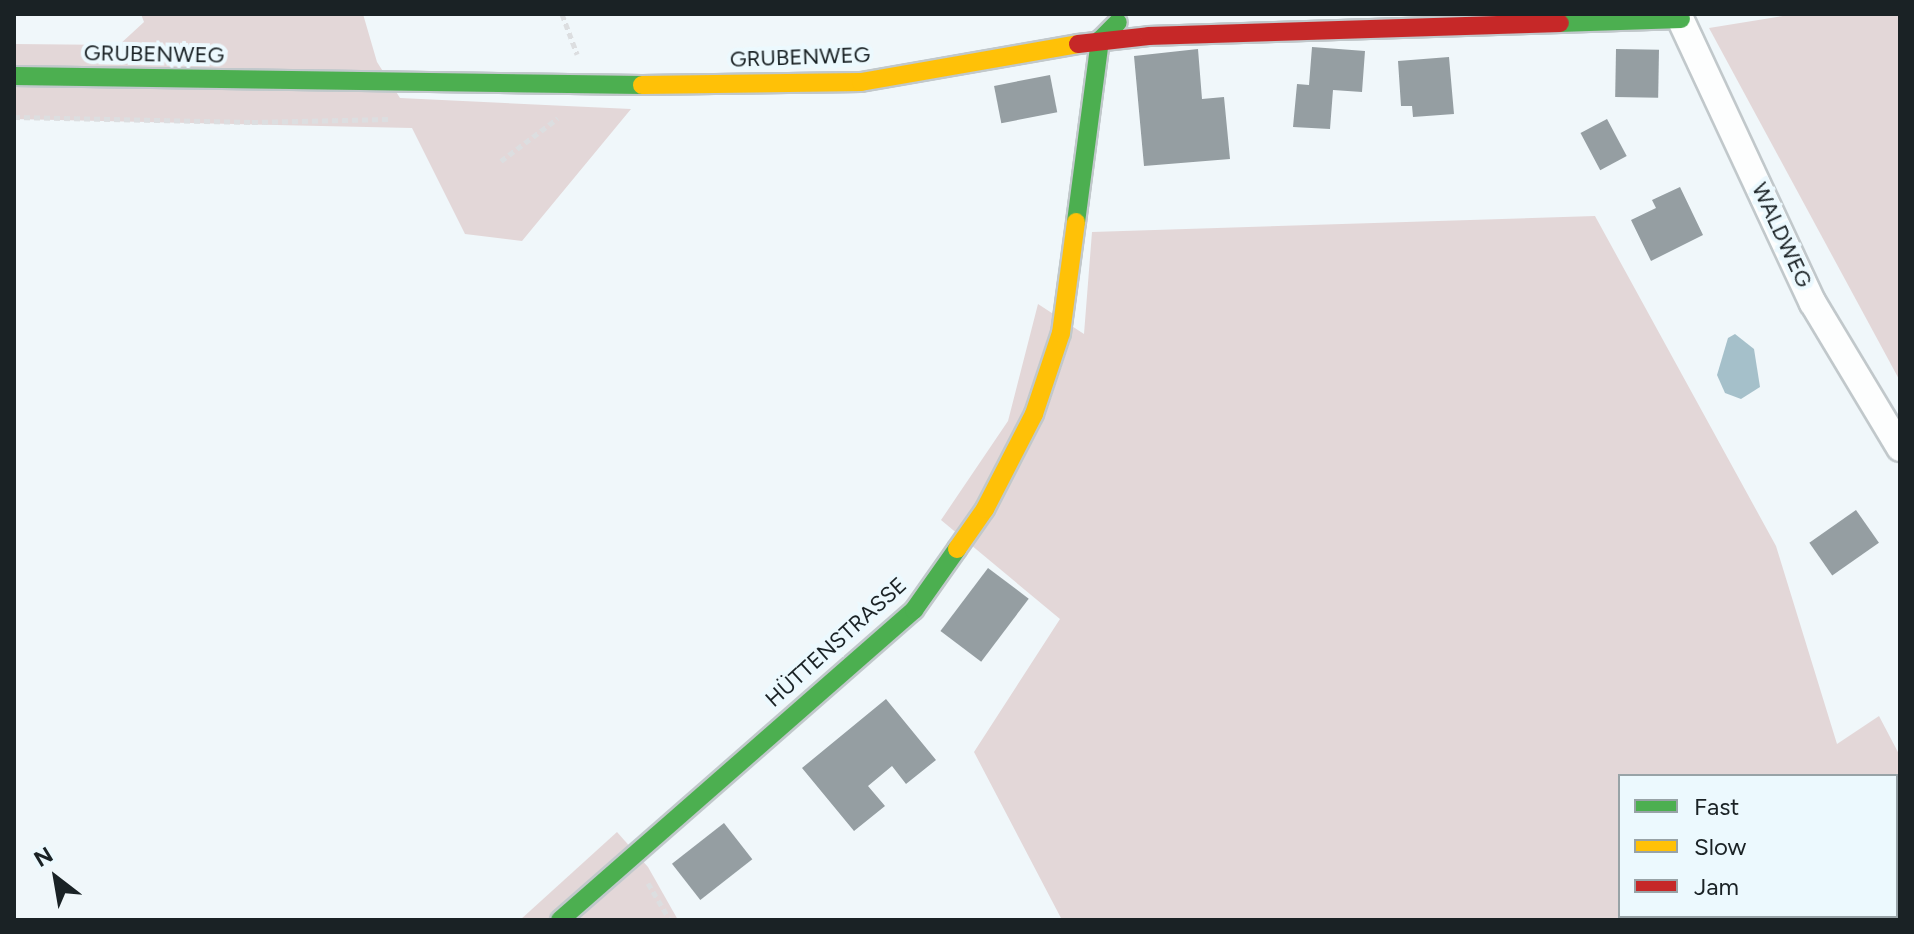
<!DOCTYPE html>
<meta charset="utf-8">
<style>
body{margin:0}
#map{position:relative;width:1914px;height:934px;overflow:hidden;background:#f0f7fa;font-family:Figtree,sans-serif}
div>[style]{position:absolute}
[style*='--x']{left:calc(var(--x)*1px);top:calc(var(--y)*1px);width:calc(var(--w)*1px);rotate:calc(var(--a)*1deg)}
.green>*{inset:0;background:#e3d7d8}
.water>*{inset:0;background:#a5c0ca}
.building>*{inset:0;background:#959ea2;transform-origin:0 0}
.path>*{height:5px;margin-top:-2.5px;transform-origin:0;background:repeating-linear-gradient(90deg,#dcdee0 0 6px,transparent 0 10px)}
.roads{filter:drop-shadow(2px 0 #c1c8cb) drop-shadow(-2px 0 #c1c8cb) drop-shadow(0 2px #c1c8cb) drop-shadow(0 -2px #c1c8cb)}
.street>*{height:26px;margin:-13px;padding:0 13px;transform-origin:13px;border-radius:13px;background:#fdfefe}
.fast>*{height:18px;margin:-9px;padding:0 9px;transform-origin:9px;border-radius:9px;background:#4caf50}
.slow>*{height:18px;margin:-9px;padding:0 9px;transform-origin:9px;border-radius:9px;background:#ffc107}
.jam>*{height:18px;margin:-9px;padding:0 9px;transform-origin:9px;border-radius:9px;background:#c62828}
span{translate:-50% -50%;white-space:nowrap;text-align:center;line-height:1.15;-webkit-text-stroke:8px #ecf9fe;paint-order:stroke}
.street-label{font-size:22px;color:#1a2225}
.frame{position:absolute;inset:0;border:16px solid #1a2225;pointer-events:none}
.legend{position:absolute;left:1618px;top:774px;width:280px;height:144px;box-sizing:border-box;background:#ecf9fe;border:2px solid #98a3a7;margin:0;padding:10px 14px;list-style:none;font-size:24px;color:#1a2225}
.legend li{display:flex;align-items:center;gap:16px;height:40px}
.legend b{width:40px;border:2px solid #98a3a7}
.north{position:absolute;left:16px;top:838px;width:80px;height:80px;-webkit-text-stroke:6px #ecf9fe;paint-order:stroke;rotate:329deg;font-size:22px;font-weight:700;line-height:32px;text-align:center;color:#1a2225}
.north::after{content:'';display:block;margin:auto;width:28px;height:36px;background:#1a2225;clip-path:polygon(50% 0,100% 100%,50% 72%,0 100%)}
</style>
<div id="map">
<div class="green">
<div style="clip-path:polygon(141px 14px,363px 14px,377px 62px,400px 98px,631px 109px,522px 241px,465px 234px,412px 128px,14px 119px,14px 44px,119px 45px,144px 22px)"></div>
<div style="clip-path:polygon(1795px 14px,1900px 14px,1900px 381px,1709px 28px)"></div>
<div style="clip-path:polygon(evenodd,1595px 216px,1776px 546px,1837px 744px,1879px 716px,1900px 756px,1900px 920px,1062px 920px,974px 752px,1060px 619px,941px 520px,1008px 421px,1038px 304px,1084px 334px,1092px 232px,1595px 216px,1620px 776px,1896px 776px,1896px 916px,1620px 916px,1620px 776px)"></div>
<div style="clip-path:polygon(617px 832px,648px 867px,678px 920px,520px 920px)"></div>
</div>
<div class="water">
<div style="clip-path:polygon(1735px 334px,1754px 349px,1760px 387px,1741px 399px,1725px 393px,1717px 375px,1728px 338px)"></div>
</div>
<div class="building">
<div style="clip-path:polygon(1312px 47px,1365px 51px,1362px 92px,1333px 90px,1330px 129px,1293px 127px,1297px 84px,1309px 85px)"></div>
<div style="clip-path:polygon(1198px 49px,1202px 99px,1224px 97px,1230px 159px,1144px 166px,1134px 56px)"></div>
<div style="left:1616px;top:49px;width:43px;height:48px;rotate:1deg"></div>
<div style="clip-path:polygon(1449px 57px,1454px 114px,1413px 117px,1412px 106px,1401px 106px,1398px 61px)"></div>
<div style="left:1050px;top:75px;width:38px;height:57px;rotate:79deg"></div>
<div style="left:1607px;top:119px;width:42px;height:30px;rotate:62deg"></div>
<div style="clip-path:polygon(1680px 187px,1703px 235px,1651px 261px,1631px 220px,1656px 208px,1652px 200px)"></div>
<div style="left:1856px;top:510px;width:40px;height:57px;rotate:55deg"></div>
<div style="left:988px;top:568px;width:51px;height:79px;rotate:37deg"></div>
<div style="clip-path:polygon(886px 699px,936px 760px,906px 784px,892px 766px,868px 786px,885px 806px,854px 831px,802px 768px)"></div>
<div style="left:724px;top:823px;width:46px;height:66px;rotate:52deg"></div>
</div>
<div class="path">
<div style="--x:562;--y:14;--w:43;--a:69.4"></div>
<div style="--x:14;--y:117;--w:238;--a:1.2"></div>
<div style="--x:252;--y:122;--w:138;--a:-1.2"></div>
<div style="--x:501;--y:161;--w:71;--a:-37"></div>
<div style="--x:648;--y:883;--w:43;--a:59.3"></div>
</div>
<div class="roads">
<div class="street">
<div style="--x:1678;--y:14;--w:319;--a:65"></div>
<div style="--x:1813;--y:303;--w:169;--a:59"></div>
</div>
<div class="fast">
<div style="--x:1560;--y:23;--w:121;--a:-1.9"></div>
<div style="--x:14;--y:76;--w:628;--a:0.82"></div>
<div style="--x:1076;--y:222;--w:184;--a:-82.5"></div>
<div style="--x:1100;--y:40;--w:25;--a:-45"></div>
<div style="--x:560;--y:920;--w:471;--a:-41.2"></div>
<div style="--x:914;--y:610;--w:75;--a:-54.8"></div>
</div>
<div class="slow">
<div style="--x:642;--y:85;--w:219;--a:-0.8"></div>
<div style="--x:861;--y:82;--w:220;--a:-9.9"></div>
<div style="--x:957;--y:549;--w:49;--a:-55"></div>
<div style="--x:985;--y:509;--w:107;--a:-62.7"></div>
<div style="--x:1034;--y:414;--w:85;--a:-71.6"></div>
<div style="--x:1061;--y:333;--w:112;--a:-82.3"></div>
</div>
<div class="jam">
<div style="--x:1078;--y:44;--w:71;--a:-6.4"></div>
<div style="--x:1149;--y:36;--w:411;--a:-1.8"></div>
</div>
</div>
<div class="street-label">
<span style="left:154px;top:54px;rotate:1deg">GRUBENWEG</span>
<span style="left:800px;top:57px;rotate:-2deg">GRUBENWEG</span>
<span style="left:1782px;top:235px;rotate:65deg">WALDWEG</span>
<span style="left:836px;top:642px;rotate:-42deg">HÜTTENSTRASSE</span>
</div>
<div class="frame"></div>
<ul class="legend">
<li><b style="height:10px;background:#4caf50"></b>Fast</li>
<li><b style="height:10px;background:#ffc107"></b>Slow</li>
<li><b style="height:10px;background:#c62828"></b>Jam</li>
</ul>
<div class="north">N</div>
</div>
